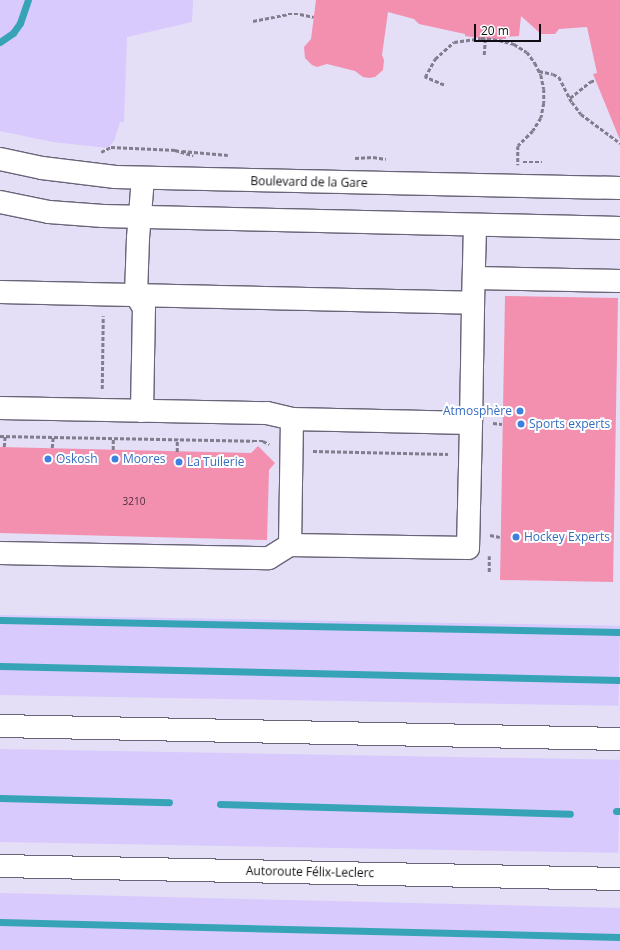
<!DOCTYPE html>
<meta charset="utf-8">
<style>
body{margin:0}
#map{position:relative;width:620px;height:950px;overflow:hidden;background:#e4def6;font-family:"Open Sans",sans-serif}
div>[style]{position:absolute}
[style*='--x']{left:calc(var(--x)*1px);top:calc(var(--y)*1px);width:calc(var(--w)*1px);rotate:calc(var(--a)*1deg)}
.green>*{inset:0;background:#d8cafc;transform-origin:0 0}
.stream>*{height:7px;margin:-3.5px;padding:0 3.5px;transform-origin:3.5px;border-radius:3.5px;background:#37a3b7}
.building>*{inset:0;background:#f390b0;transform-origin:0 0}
.path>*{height:2.5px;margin-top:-1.25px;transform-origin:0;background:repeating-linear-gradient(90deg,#827d8e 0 4px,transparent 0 6px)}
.roads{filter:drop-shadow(1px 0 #6a6478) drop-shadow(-1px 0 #6a6478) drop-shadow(0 1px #6a6478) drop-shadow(0 -1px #6a6478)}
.minor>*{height:22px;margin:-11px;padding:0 11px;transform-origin:11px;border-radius:11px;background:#fff}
.major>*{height:22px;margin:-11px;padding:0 11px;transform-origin:11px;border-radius:11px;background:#fff}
.highway>*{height:22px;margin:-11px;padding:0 11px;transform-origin:11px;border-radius:11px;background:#fff}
.dots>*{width:11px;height:11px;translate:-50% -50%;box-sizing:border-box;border:2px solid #fff;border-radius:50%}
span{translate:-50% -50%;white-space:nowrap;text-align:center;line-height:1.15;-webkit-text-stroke:4px #fff;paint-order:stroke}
.number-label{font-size:10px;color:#492e3c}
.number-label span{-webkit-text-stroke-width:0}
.street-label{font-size:12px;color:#100e15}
.shop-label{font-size:12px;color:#366cbe}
.right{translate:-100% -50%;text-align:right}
.left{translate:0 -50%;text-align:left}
.scale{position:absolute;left:474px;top:24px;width:67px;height:18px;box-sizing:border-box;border:2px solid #100e15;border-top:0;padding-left:5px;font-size:12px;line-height:14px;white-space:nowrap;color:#100e15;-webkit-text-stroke:3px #fff;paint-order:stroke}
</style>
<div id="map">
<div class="green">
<div style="clip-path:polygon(0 0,193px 0,192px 22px,127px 37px,124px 122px,120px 122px,114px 141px,108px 148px,53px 142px,0 131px)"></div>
<div style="left:0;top:615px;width:620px;height:80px;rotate:1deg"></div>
<div style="left:0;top:749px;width:620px;height:93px;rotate:1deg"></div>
<div style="clip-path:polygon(0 893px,620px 908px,620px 950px,0 950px)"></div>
</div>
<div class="stream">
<div style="--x:0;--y:42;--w:16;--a:-35"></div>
<div style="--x:13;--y:33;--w:12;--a:-55"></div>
<div style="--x:20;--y:23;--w:24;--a:-71"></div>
<div style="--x:0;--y:620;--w:620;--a:1.11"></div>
<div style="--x:0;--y:666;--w:620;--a:1.29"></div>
<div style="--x:0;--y:798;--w:169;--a:1.4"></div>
<div style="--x:220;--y:804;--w:350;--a:1.6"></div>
<div style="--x:616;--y:811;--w:4;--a:0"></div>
<div style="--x:0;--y:922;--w:620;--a:1.39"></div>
</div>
<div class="building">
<div style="clip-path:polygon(316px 0,620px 0,620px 140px,593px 74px,597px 73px,587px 27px,559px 29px,555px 34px,541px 34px,521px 16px,519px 36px,506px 37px,506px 39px,487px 39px,465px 36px,465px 34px,419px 24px,414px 19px,388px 12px,382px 55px,384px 60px,383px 70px,375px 77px,369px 78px,363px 77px,355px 71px,327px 64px,317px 67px,312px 65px,305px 58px,304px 47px,311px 39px)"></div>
<div style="left:505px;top:296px;width:113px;height:284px;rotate:1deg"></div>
<div style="clip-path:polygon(258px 446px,275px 463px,269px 470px,267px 540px,0 533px,0 447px,251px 453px)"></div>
</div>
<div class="path">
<div style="--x:253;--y:21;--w:36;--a:-11"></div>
<div style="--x:288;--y:14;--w:12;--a:0"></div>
<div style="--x:300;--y:14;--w:14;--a:12"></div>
<div style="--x:484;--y:55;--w:16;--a:-86"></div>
<div style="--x:539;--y:71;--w:14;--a:12"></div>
<div style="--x:553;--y:74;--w:7;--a:27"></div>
<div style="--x:559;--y:77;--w:28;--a:63"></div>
<div style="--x:572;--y:102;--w:15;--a:53"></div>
<div style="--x:581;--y:114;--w:49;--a:36.6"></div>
<div style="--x:444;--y:85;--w:21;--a:-157"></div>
<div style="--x:425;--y:77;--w:21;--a:-61"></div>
<div style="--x:435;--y:59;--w:25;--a:-42"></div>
<div style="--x:454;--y:42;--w:27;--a:-8"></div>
<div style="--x:481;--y:38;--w:18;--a:6"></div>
<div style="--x:499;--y:40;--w:16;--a:15"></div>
<div style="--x:514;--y:44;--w:15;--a:32"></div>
<div style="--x:527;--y:52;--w:14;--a:54"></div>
<div style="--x:535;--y:63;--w:13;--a:63"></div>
<div style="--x:541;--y:75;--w:14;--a:78"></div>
<div style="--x:544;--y:89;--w:14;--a:90"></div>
<div style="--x:544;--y:103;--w:15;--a:101"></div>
<div style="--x:541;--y:118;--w:15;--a:122"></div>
<div style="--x:533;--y:131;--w:21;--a:135"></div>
<div style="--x:518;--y:146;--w:19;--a:90"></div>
<div style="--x:570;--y:98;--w:26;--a:-39"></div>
<div style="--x:590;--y:82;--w:5;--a:-22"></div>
<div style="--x:175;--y:150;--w:19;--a:16"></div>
<div style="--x:182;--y:151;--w:46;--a:5"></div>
<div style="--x:101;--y:152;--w:11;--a:-27"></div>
<div style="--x:111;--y:147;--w:66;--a:2.6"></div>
<div style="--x:355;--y:158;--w:18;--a:-3"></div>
<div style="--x:373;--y:157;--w:13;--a:9"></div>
<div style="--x:523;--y:162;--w:19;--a:0"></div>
<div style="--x:102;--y:389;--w:73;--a:-89.2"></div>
<div style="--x:493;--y:423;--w:9;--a:6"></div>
<div style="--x:0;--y:436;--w:253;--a:1.1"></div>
<div style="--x:253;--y:441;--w:10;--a:0"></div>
<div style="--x:263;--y:441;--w:7;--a:27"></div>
<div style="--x:4;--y:447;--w:11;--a:-85"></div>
<div style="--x:52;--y:448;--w:11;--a:-85"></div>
<div style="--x:113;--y:450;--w:12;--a:-90"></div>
<div style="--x:313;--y:451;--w:135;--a:1.3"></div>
<div style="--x:177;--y:452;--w:13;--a:-90"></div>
<div style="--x:490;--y:535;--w:10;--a:11"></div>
<div style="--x:489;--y:572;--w:16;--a:-90"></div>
</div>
<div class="roads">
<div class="minor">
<div style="--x:474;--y:278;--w:146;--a:1.2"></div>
<div style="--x:0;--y:292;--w:473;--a:1.3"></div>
<div style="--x:473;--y:303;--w:78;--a:-88.5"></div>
<div style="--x:0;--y:408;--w:267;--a:1.1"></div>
<div style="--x:267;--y:413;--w:26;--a:13"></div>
<div style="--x:292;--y:419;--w:179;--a:1.3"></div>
<div style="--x:471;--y:423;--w:120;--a:-89"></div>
<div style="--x:142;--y:411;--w:103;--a:-88.9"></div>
<div style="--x:144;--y:308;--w:15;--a:-122"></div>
<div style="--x:136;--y:295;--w:57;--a:-88"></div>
<div style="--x:138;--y:238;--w:60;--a:-85.2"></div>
<div style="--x:292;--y:419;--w:126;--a:90.9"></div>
<div style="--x:290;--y:545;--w:178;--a:1"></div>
<div style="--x:468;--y:548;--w:125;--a:-88.6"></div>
<div style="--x:0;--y:553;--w:269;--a:1.1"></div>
<div style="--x:269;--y:558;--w:25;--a:-32"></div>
</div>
<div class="major">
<div style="--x:0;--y:159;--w:43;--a:12.1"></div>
<div style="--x:42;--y:168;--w:74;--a:7"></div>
<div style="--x:115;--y:177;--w:505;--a:1.25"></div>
<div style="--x:0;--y:202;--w:50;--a:11.5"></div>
<div style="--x:49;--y:212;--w:54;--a:4.2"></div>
<div style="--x:103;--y:216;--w:517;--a:1.33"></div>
</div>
<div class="highway">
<div style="--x:0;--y:726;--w:620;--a:1.2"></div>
<div style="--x:0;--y:866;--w:620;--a:1.2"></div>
</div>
</div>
<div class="dots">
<div style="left:520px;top:411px;background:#3f7fe0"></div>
<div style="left:521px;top:424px;background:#3f7fe0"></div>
<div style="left:48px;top:459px;background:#3f7fe0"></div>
<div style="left:115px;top:459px;background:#3f7fe0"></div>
<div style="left:179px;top:462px;background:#3f7fe0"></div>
<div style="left:516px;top:537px;background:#3f7fe0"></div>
</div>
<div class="number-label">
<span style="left:134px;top:502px">3210</span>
</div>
<div class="street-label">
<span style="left:309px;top:182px;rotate:1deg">Boulevard de la Gare</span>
<span style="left:310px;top:872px;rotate:1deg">Autoroute Félix-Leclerc</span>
</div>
<div class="shop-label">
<span class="right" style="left:512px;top:411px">Atmosphère</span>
<span class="left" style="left:529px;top:424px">Sports experts</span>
<span class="left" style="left:56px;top:459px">Oskosh</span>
<span class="left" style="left:123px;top:459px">Moores</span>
<span class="left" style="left:187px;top:462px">La Tuilerie</span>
<span class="left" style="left:524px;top:537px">Hockey Experts</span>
</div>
<div class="scale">20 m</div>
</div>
